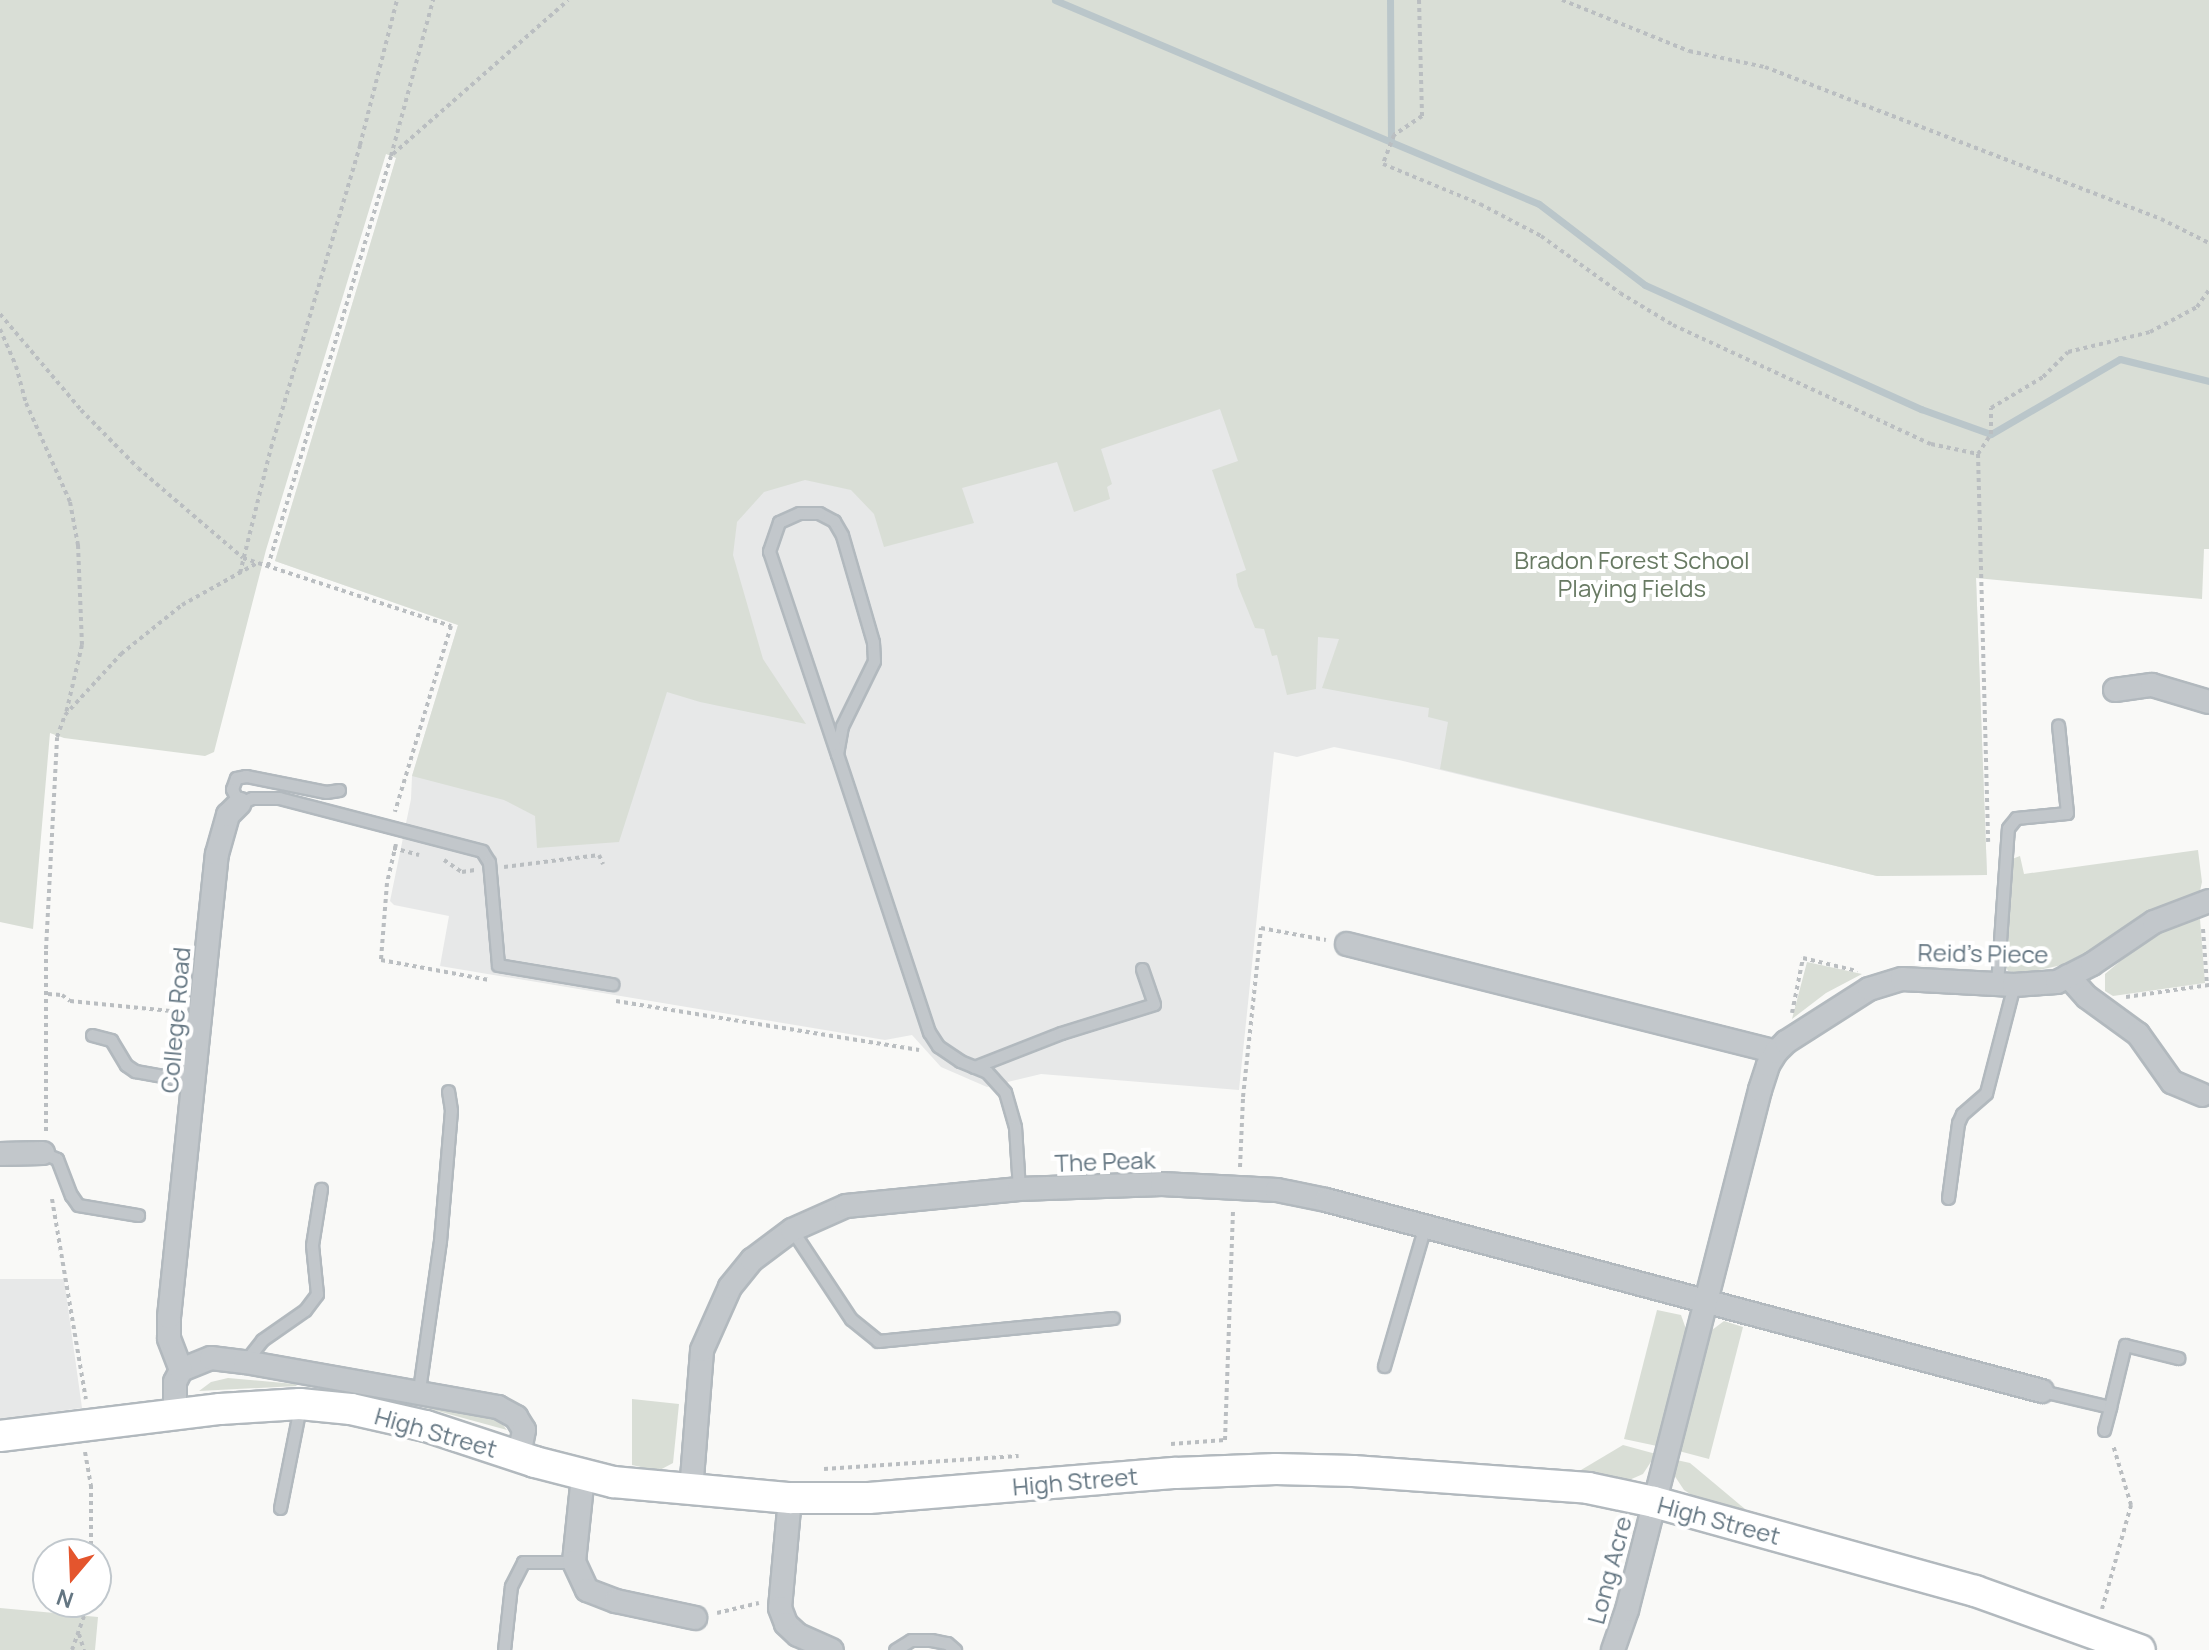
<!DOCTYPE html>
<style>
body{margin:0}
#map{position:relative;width:2209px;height:1650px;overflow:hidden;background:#f9f9f7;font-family:Manrope,sans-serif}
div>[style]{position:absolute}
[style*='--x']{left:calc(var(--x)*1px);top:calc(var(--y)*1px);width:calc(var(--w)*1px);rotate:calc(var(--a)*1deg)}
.built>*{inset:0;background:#e7e8e8}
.green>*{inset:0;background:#d9ded6}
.stream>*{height:7px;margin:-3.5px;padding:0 3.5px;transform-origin:3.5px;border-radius:3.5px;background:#bac6ca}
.path>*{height:4px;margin-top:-2px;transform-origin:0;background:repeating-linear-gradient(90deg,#babec1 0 4px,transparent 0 8px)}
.roads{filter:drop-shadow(2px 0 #b2b9be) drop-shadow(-2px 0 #b2b9be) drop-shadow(0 2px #b2b9be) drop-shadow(0 -2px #b2b9be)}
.lane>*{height:11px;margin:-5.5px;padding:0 5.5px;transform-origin:5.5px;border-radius:5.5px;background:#c2c7cb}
.street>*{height:22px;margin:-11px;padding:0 11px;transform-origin:11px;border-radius:11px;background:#c2c7cb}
.secondary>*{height:30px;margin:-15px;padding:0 15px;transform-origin:15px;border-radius:15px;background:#fff}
span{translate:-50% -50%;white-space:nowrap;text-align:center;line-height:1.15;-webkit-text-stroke:8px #fff;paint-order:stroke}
.park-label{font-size:24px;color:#687a63}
.street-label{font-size:24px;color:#647682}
.north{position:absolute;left:32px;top:1538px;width:80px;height:80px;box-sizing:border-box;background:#fff;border:2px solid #c1c8cd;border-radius:50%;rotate:199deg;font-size:22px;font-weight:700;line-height:32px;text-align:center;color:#647682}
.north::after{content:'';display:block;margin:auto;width:28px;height:36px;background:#e4552d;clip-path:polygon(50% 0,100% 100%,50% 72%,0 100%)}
</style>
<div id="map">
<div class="built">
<div style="clip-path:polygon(398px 152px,1976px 578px,1987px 875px,1877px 876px,1399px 760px,1334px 747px,1297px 757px,1274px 752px,1239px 1090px,1041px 1074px,987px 1087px,941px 1067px,912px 1035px,885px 1040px,440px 966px,449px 916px,394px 905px,390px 901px,411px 799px,412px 776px,458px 625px,275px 561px)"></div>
<div style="clip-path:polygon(0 1279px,64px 1279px,82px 1408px,0 1419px)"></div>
</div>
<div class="green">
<div style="clip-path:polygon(0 0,2209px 0,2209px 549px,2204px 549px,2202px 599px,1976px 578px,1987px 875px,1877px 876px,1440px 769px,1448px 722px,1428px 717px,1429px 708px,1322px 688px,1339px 639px,1318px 637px,1316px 689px,1287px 695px,1277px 655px,1272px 656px,1264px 629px,1255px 628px,1238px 586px,1236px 574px,1246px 570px,1212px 470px,1238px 461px,1220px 409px,1101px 449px,1112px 484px,1107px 487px,1110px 499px,1074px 512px,1057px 462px,962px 488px,974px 523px,884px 547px,874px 514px,851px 490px,805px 480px,764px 492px,737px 522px,733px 555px,763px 659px,806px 724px,700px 702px,667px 692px,619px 842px,537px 848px,535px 816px,504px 800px,412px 776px,458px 625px,275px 561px,396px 158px,386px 154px,266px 550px,214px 752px,205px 756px,64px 738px,50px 733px,33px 929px,0 922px)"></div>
<div style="clip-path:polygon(2198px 850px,2202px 882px,2200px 891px,2154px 909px,2102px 945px,2062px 965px,2021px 974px,2008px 971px,2004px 963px,2012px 859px,2020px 856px,2024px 874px)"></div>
<div style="clip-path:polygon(2200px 919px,2205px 983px,2113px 996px,2105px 991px,2105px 974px,2131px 952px,2175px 925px)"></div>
<div style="clip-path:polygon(1807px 962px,1862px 974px,1826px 993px,1792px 1019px)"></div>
<div style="clip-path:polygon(1657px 1310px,1681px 1315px,1686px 1329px,1657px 1446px,1624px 1439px)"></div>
<div style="clip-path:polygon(1724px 1321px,1743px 1327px,1709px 1459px,1675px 1450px,1708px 1333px)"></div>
<div style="clip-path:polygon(228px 1378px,295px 1384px,297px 1386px,199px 1391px,211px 1382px)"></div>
<div style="clip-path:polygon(632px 1399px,679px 1404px,673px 1463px,658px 1471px,632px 1465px)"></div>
<div style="clip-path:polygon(412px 1404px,479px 1413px,499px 1420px,507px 1430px)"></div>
<div style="clip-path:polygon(1623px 1445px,1656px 1454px,1643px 1474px,1627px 1481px,1576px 1473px)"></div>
<div style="clip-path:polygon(1672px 1459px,1690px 1463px,1745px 1509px,1745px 1514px,1701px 1501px,1684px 1490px,1674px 1475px)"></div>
<div style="clip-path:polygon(0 1608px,98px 1617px,95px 1650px,0 1650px)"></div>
</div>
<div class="stream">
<div style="--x:1055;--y:0;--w:365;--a:22.9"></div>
<div style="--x:1391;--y:142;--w:142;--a:-90.4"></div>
<div style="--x:1391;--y:142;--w:160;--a:22.7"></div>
<div style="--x:1539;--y:204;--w:133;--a:37.4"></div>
<div style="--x:1645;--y:285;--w:303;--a:24.2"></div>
<div style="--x:1921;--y:409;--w:74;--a:19.7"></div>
<div style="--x:1991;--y:434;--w:149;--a:-30.2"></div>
<div style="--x:2120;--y:359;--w:92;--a:13.9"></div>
</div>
<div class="path">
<div style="--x:1419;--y:0;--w:116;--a:88.5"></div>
<div style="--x:1422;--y:116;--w:34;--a:146"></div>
<div style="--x:1394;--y:135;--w:31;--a:111"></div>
<div style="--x:1383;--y:164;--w:105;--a:22.4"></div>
<div style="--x:1480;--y:204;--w:69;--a:27.7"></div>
<div style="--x:1541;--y:236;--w:97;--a:35.8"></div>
<div style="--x:1620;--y:293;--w:62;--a:31.1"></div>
<div style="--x:1673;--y:325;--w:284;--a:24.8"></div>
<div style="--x:1931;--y:444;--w:48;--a:12"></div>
<div style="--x:1978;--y:454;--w:388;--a:88.5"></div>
<div style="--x:1562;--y:0;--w:137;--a:21.9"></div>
<div style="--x:1689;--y:51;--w:78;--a:11.9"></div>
<div style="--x:1765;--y:67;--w:424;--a:21"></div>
<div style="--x:2161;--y:219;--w:54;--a:26.6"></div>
<div style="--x:393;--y:154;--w:233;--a:-41.3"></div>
<div style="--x:0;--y:314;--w:126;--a:49.8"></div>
<div style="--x:81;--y:410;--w:81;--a:45.5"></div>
<div style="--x:138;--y:468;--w:138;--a:40.6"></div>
<div style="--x:243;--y:558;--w:219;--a:18.1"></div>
<div style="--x:451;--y:626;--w:194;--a:106.8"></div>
<div style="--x:0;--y:329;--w:40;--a:66.6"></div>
<div style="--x:16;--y:366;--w:38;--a:75"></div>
<div style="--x:26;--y:403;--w:108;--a:66"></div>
<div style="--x:70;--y:502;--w:44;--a:79.5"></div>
<div style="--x:78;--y:545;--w:100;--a:87.7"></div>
<div style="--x:82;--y:645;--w:70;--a:103.2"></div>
<div style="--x:1978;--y:454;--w:24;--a:-57"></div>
<div style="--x:1991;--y:434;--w:26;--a:-90"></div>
<div style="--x:1991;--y:408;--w:61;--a:-30.8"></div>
<div style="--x:2043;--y:377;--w:35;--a:-45"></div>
<div style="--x:2068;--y:352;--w:84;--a:-13.7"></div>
<div style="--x:2150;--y:332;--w:53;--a:-28"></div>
<div style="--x:2197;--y:307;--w:21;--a:-55"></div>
<div style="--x:268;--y:566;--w:428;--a:-73.3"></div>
<div style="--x:391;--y:156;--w:162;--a:-74.9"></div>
<div style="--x:240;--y:573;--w:129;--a:-76.1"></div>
<div style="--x:271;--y:448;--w:316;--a:-73.6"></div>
<div style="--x:360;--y:145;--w:150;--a:-75.7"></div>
<div style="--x:396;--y:844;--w:40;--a:103"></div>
<div style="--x:387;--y:883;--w:77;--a:94.5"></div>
<div style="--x:381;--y:960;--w:110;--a:10.5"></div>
<div style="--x:393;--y:848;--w:27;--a:15"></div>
<div style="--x:444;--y:860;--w:22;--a:34"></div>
<div style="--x:462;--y:872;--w:13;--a:-9"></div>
<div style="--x:504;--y:867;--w:96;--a:-7.2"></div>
<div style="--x:599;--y:855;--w:10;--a:66"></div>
<div style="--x:2203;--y:929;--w:56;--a:85.9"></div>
<div style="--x:48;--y:994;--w:14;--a:4"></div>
<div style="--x:62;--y:995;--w:10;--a:37"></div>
<div style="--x:70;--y:1001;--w:111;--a:5.7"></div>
<div style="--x:2126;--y:997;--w:84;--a:-8.2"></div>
<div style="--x:616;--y:1001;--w:307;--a:9.2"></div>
<div style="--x:1792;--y:1013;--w:56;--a:-78.7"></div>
<div style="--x:1803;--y:958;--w:56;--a:13.5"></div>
<div style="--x:46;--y:1131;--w:182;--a:-90"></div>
<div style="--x:46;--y:949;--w:212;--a:-87"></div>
<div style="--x:57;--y:737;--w:23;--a:-70"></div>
<div style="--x:65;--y:715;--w:83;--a:-47.4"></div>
<div style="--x:121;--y:654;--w:78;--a:-38.8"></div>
<div style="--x:182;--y:605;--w:86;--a:-29.2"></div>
<div style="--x:1240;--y:1167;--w:70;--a:-87.5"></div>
<div style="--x:1243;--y:1097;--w:170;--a:-83.9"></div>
<div style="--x:1261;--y:928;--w:66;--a:10.5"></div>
<div style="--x:52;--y:1199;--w:203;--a:80.4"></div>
<div style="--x:1171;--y:1444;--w:54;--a:-4.2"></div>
<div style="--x:1225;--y:1440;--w:230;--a:-88"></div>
<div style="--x:85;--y:1452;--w:34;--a:80"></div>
<div style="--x:91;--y:1485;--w:69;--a:90"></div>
<div style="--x:824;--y:1469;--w:195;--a:-3.8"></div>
<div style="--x:2102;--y:1609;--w:108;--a:-74.4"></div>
<div style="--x:2131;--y:1505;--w:63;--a:-106.7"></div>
<div style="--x:717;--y:1613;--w:43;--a:-13.4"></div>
<div style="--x:79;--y:1634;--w:17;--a:73"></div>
<div style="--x:72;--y:1650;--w:51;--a:-70.5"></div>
</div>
<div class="roads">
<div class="lane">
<div style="--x:837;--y:754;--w:28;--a:-80"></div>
<div style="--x:842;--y:726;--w:72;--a:-63.8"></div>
<div style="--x:874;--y:661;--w:19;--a:-93"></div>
<div style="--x:873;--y:642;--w:111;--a:-106.2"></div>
<div style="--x:842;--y:535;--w:16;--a:-120"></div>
<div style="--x:834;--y:521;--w:17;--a:-152"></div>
<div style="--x:819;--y:513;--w:20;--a:180"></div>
<div style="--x:799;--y:513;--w:22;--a:156"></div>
<div style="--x:779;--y:522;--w:31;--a:109"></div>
<div style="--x:769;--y:551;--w:214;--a:71.5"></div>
<div style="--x:837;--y:754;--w:293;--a:71.7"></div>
<div style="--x:929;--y:1032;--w:17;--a:57"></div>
<div style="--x:938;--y:1046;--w:27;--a:34"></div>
<div style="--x:960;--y:1061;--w:29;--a:22"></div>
<div style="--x:987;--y:1072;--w:27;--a:48"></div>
<div style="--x:1005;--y:1092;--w:36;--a:74"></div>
<div style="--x:1015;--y:1127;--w:62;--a:86.3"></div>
<div style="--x:339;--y:790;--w:13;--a:171"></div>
<div style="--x:326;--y:792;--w:82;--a:-168.7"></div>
<div style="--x:246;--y:776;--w:10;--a:169"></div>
<div style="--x:236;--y:778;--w:12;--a:110"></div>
<div style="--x:232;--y:789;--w:17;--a:65"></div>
<div style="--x:239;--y:804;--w:14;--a:-25"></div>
<div style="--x:252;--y:798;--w:27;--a:0"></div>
<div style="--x:279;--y:798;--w:210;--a:14.6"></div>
<div style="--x:482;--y:851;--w:13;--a:58"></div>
<div style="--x:489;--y:862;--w:103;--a:85"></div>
<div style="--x:498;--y:965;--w:116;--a:9.5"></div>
<div style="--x:1997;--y:984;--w:156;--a:-86"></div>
<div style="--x:2008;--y:828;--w:13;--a:-51"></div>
<div style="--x:2016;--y:818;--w:51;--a:-5.6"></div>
<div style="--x:2067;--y:813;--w:88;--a:-95.8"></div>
<div style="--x:92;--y:1035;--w:20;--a:15"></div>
<div style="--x:111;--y:1040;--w:29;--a:59"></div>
<div style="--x:126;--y:1065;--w:11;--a:34"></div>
<div style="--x:135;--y:1071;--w:62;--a:10.2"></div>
<div style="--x:974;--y:1067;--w:93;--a:-21.3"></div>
<div style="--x:1061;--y:1033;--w:97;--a:-17.3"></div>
<div style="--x:1154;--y:1004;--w:37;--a:-109"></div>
<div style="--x:43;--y:1153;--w:15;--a:23"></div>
<div style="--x:57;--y:1159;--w:39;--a:69"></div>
<div style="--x:71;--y:1195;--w:12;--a:55"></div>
<div style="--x:78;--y:1205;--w:61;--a:9.5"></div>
<div style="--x:1948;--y:1198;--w:76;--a:-82.4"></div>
<div style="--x:1958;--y:1123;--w:10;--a:-66"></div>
<div style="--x:1962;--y:1114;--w:32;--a:-41"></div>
<div style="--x:1986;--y:1093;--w:112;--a:-75.5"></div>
<div style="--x:792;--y:1230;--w:107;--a:56.5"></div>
<div style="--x:851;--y:1319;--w:35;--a:39"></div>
<div style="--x:878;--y:1341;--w:236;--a:-5.6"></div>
<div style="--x:245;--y:1362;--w:28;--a:-52"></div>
<div style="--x:262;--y:1340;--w:52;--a:-34.9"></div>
<div style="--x:305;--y:1310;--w:20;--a:-53"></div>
<div style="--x:317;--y:1294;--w:49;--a:-95.8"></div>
<div style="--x:312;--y:1245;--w:57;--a:-80.9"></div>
<div style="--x:1384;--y:1366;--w:146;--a:-73.7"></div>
<div style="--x:419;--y:1390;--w:150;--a:-82"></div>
<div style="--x:440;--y:1241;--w:131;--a:-85.2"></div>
<div style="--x:451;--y:1110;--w:19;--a:-99"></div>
<div style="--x:2042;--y:1391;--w:70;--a:13.2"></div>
<div style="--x:2110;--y:1407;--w:64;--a:-76.4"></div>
<div style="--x:2125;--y:1345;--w:55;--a:13.8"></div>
<div style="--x:2104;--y:1430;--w:24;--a:-75"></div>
<div style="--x:280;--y:1508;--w:103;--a:-78.8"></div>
<div style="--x:504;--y:1650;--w:64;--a:-83.8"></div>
<div style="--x:511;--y:1586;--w:27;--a:-63"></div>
<div style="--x:523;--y:1562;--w:51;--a:0"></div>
<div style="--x:895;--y:1650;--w:19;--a:-32"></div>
<div style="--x:911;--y:1640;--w:20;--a:0"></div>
<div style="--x:931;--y:1640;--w:16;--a:11"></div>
<div style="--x:947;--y:1643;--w:11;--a:41"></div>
</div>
<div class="street">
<div style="--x:2115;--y:690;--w:37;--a:-8"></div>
<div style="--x:2152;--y:685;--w:59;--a:16.6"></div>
<div style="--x:1347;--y:944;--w:442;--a:14.1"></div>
<div style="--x:2068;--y:976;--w:28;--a:48"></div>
<div style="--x:2087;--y:997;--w:63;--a:36"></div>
<div style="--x:2138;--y:1034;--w:59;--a:54.7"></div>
<div style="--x:2172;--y:1082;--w:33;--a:23"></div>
<div style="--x:0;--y:1154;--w:43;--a:-1.3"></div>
<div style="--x:181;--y:1370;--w:32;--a:-22"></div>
<div style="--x:211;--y:1358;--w:34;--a:7"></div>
<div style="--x:245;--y:1362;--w:257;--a:10.1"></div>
<div style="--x:498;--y:1407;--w:21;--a:29"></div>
<div style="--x:516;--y:1417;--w:15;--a:58"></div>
<div style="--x:524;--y:1430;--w:26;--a:101"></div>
<div style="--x:175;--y:1414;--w:32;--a:-90"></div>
<div style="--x:175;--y:1382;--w:13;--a:-63"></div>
<div style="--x:181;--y:1370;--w:34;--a:-111"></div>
<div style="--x:169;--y:1338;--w:21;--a:-90"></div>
<div style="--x:169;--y:1317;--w:465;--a:-84.1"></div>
<div style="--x:217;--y:854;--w:41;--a:-74.2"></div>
<div style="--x:228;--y:815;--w:16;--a:-45"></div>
<div style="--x:583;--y:1476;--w:86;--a:96"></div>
<div style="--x:574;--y:1562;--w:31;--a:65"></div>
<div style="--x:587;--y:1590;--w:31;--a:21"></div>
<div style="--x:616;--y:1601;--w:81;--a:12.1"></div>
<div style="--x:691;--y:1491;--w:141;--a:-85.5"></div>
<div style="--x:702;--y:1350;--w:69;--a:-66"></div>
<div style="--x:730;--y:1287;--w:35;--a:-51"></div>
<div style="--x:752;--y:1260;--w:50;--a:-36.9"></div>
<div style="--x:792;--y:1230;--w:59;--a:-24"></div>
<div style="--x:846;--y:1206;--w:174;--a:-5.6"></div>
<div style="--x:1019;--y:1189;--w:143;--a:-2"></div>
<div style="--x:1162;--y:1184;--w:115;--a:3"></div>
<div style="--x:1277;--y:1190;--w:50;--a:11.5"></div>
<div style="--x:1326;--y:1200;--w:741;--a:14.94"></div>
<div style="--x:790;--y:1498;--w:110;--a:95.2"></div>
<div style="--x:780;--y:1608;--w:17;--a:69"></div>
<div style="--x:786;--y:1624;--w:16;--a:43"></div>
<div style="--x:798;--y:1635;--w:37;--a:24"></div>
<div style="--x:1613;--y:1650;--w:42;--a:-70.7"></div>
<div style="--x:1627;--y:1610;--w:537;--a:-75.65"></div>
<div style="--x:1760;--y:1090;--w:26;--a:-72"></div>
<div style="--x:1768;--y:1065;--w:15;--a:-58"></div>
<div style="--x:1776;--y:1052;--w:14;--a:-45"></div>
<div style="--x:1786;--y:1042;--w:98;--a:-32.6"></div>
<div style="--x:1869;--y:989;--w:34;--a:-17"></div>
<div style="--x:1902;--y:979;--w:112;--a:3.1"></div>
<div style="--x:2014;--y:985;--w:43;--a:-4"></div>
<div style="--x:2057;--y:982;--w:39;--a:-27"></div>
<div style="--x:2092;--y:964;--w:75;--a:-34.1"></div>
<div style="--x:2154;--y:922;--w:59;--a:-20.9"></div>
</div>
<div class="secondary">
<div style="--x:0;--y:1436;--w:222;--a:-7"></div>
<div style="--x:220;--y:1409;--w:80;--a:-3.6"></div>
<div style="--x:300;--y:1404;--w:51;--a:5.6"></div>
<div style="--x:351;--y:1409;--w:77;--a:12.8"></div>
<div style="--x:426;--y:1426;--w:115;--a:18.3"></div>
<div style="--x:535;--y:1462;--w:81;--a:14.4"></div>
<div style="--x:613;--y:1482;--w:178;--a:5.2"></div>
<div style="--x:790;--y:1498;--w:79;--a:0"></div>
<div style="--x:869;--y:1498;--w:308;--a:-4.7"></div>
<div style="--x:1176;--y:1473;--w:100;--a:-2.3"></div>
<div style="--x:1276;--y:1469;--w:77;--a:1.5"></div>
<div style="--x:1353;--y:1471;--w:236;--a:4.1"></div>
<div style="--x:1588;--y:1488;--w:67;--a:12"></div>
<div style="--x:1654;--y:1502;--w:333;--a:15.5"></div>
<div style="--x:1975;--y:1591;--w:175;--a:19.7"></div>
</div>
</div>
<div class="park-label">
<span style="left:1632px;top:574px">Bradon Forest School<br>Playing Fields</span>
</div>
<div class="street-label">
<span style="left:1983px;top:953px;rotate:1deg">Reid's Piece</span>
<span style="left:175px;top:1020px;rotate:-85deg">College Road</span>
<span style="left:1105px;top:1161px;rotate:-2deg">The Peak</span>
<span style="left:436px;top:1432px;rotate:16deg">High Street</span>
<span style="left:1075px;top:1481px;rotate:-5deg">High Street</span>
<span style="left:1719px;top:1520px;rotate:15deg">High Street</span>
<span style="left:1609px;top:1570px;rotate:-75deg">Long Acre</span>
</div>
<div class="north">N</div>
</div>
